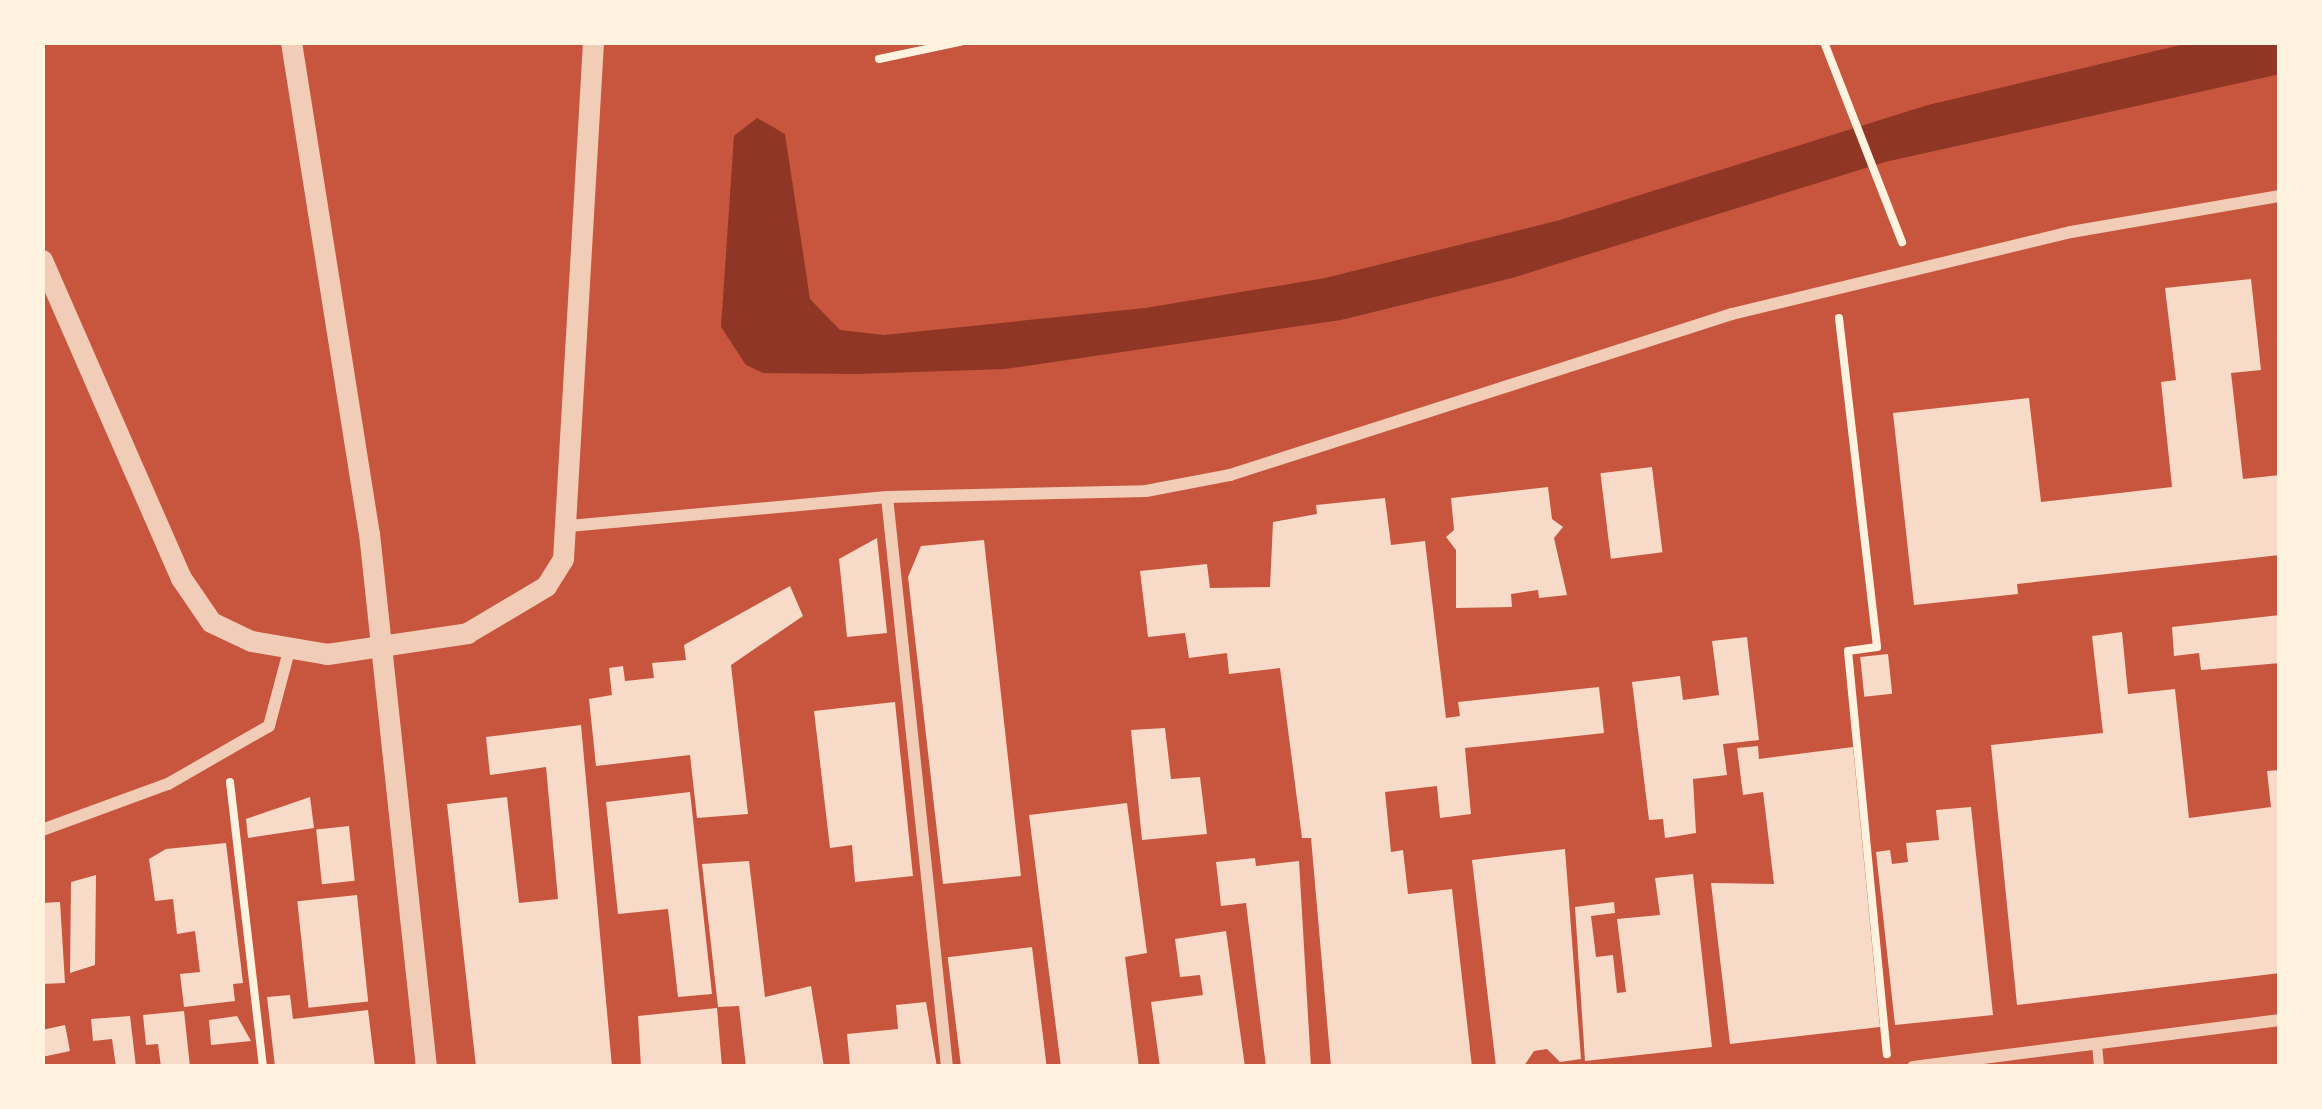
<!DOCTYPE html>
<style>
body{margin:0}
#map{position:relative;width:2322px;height:1109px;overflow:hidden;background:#c8553d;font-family:Lato,sans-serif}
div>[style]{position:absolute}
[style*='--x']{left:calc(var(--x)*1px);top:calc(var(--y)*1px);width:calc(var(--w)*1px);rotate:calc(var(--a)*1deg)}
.water>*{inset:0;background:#8f3625}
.building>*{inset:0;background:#f7dbc8;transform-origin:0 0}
.path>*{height:8px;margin:-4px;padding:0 4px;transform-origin:4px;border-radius:4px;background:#fff3e0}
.pedestrian>*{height:10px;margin:-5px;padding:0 5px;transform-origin:5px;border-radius:5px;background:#f1ccb7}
.minor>*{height:12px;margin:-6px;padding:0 6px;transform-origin:6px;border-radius:6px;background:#f1ccb7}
.tertiary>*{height:21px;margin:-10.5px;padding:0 10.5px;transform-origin:10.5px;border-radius:10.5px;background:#f1ccb7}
span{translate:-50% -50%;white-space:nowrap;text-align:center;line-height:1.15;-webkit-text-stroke:9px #fff3e0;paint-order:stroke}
.frame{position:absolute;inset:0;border:45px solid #fff3e0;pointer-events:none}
</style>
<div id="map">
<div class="water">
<div style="clip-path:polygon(2193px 42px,2280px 42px,2280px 74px,1885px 162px,1512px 278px,1341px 320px,1005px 369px,857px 374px,763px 373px,746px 365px,721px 327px,734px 136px,757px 118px,785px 134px,810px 299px,840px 330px,884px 335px,1145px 308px,1325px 278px,1560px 220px,1928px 105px)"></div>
</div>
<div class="building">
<div style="clip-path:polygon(2251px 279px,2261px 370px,2231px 373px,2243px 479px,2280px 475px,2280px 555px,2017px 584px,2018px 594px,1914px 605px,1893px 413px,2029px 398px,2041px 502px,2172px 487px,2161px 382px,2176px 380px,2165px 288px)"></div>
<div style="left:1652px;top:467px;width:86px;height:52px;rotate:83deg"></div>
<div style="clip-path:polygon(1548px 487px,1552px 519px,1563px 527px,1554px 538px,1567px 595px,1539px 598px,1538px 590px,1511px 594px,1512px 607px,1456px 608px,1456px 550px,1446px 537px,1454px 530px,1451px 498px)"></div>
<div style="clip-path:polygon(1385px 498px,1391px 545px,1425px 541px,1446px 718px,1460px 716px,1458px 702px,1599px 687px,1604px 733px,1465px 748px,1471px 814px,1440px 818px,1437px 786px,1385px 792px,1391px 852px,1403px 850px,1408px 894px,1452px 889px,1472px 1067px,1331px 1067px,1311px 838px,1302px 838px,1280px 668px,1229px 674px,1227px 653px,1189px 658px,1185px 633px,1148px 637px,1140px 571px,1207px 564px,1210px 588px,1270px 587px,1273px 522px,1317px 514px,1316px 505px)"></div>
<div style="clip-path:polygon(877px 538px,887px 633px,847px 637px,839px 559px)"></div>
<div style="clip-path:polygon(984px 540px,1021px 876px,943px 884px,908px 577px,921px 546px)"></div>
<div style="clip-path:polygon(790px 586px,803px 616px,731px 665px,748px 814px,697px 818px,690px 755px,596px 766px,589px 699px,612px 695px,609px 668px,623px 666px,625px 681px,654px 678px,652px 663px,686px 660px,684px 645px)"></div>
<div style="clip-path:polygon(2280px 615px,2280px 663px,2201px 670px,2199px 653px,2174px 656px,2172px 627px)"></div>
<div style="clip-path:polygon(2122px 632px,2128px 694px,2175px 689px,2189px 818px,2271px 807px,2267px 771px,2280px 770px,2280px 973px,2017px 1005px,1991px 745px,2103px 733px,2092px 636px)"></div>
<div style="clip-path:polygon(1747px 637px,1759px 740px,1723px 744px,1727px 775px,1693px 779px,1696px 833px,1665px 838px,1663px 819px,1649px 820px,1632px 682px,1680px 676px,1683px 700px,1719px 695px,1712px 641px)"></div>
<div style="left:1888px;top:654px;width:40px;height:28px;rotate:84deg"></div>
<div style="clip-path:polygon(895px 702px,913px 876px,855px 882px,852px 845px,830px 848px,814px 711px)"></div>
<div style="clip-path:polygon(581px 725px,612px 1067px,476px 1067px,447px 804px,507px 797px,519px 903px,558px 899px,546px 767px,490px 775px,486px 737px)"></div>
<div style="clip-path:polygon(1165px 728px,1171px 779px,1200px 777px,1207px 834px,1142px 840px,1131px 730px)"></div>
<div style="clip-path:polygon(1758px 746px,1759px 759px,1853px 747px,1880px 1027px,1730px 1044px,1711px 883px,1774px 884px,1763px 792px,1743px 795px,1737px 748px)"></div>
<div style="clip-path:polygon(690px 792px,712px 994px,678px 997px,668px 909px,618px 914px,606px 802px)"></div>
<div style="clip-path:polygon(310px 797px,314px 828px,248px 838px,246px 819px)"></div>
<div style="clip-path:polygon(1127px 803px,1147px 953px,1125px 957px,1139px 1067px,1061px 1067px,1029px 815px)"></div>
<div style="clip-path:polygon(1971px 807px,1993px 1015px,1895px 1025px,1876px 852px,1890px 850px,1892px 864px,1908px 862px,1906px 843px,1939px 840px,1936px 810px)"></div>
<div style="left:349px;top:826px;width:55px;height:33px;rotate:84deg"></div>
<div style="clip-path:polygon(226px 843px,243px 983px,233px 984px,235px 1001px,184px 1007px,180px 974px,200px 972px,195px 931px,177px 934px,173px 899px,155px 901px,149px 859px,166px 849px)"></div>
<div style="clip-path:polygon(1565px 849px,1581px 1059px,1560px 1062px,1547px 1049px,1534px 1051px,1524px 1066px,1496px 1067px,1472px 860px)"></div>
<div style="clip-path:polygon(1255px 858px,1256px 866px,1299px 861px,1311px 1067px,1266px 1067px,1246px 903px,1221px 906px,1216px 862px)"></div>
<div style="clip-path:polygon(749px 861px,765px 997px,811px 986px,824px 1067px,746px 1067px,739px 1006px,718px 1007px,702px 864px)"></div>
<div style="clip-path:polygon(1693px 874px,1712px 1047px,1585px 1061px,1575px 907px,1614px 902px,1615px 913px,1591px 916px,1596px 957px,1613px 955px,1617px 993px,1626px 992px,1617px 919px,1660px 915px,1655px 878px)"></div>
<div style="clip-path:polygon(96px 875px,95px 965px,70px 973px,71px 882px)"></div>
<div style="left:357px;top:895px;width:107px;height:60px;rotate:84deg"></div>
<div style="clip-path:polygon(60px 902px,65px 983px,42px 984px,42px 903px)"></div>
<div style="clip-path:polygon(1226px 931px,1245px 1067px,1160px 1067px,1151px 1002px,1203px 995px,1200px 975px,1180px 977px,1175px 939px)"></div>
<div style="left:1032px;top:947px;width:121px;height:85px;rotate:83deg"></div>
<div style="clip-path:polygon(290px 995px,293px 1019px,368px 1010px,375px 1067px,275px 1067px,267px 997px)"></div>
<div style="clip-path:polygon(926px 1002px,937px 1067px,850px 1067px,847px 1034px,898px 1029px,896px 1005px)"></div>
<div style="clip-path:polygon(717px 1008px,722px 1067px,641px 1067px,638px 1016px)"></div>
<div style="clip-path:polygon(184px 1011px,190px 1067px,161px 1067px,158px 1044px,146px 1045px,143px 1015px)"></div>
<div style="clip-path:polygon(130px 1016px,136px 1067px,116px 1067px,112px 1039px,93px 1041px,91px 1019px)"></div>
<div style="clip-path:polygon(237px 1016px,251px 1041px,211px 1045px,209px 1020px)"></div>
<div style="clip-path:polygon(65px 1025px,70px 1051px,42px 1057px,42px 1030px)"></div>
</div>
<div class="path">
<div style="--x:1824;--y:42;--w:215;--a:68.7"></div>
<div style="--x:879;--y:59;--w:83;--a:-11.9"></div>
<div style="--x:1839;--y:318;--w:331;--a:83.4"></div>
<div style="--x:1877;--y:647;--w:29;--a:172"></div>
<div style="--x:1848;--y:651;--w:405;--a:84.5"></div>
<div style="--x:230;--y:782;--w:287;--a:83.4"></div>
</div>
<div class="pedestrian">
<div style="--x:2097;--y:1044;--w:23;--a:85"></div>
</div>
<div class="minor">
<div style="--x:887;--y:497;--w:573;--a:83.99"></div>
<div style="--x:569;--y:526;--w:319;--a:-5.2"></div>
<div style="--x:887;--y:497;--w:259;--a:-1.3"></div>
<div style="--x:1146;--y:491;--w:86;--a:-10.8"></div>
<div style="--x:1230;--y:475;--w:527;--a:-17.78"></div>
<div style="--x:1732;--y:314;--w:349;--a:-13.6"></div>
<div style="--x:2071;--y:232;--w:212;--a:-9.8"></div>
<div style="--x:42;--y:830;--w:134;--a:-20.1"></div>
<div style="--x:168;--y:784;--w:116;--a:-29.9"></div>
<div style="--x:269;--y:726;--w:78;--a:-75.1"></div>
<div style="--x:1913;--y:1067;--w:370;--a:-7.3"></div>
</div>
<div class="tertiary">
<div style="--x:291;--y:42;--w:497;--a:81"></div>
<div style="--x:369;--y:533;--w:537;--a:83.91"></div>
<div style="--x:42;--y:260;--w:347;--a:66.4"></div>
<div style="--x:181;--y:578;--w:53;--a:55.7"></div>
<div style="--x:211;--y:622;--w:44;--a:25.4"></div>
<div style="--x:251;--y:641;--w:77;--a:9.7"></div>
<div style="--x:327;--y:654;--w:142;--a:-8.5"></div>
<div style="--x:467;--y:633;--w:92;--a:-30.7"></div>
<div style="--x:546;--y:586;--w:32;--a:-58"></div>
<div style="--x:563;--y:559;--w:518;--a:-86.68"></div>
</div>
<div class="frame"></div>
</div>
